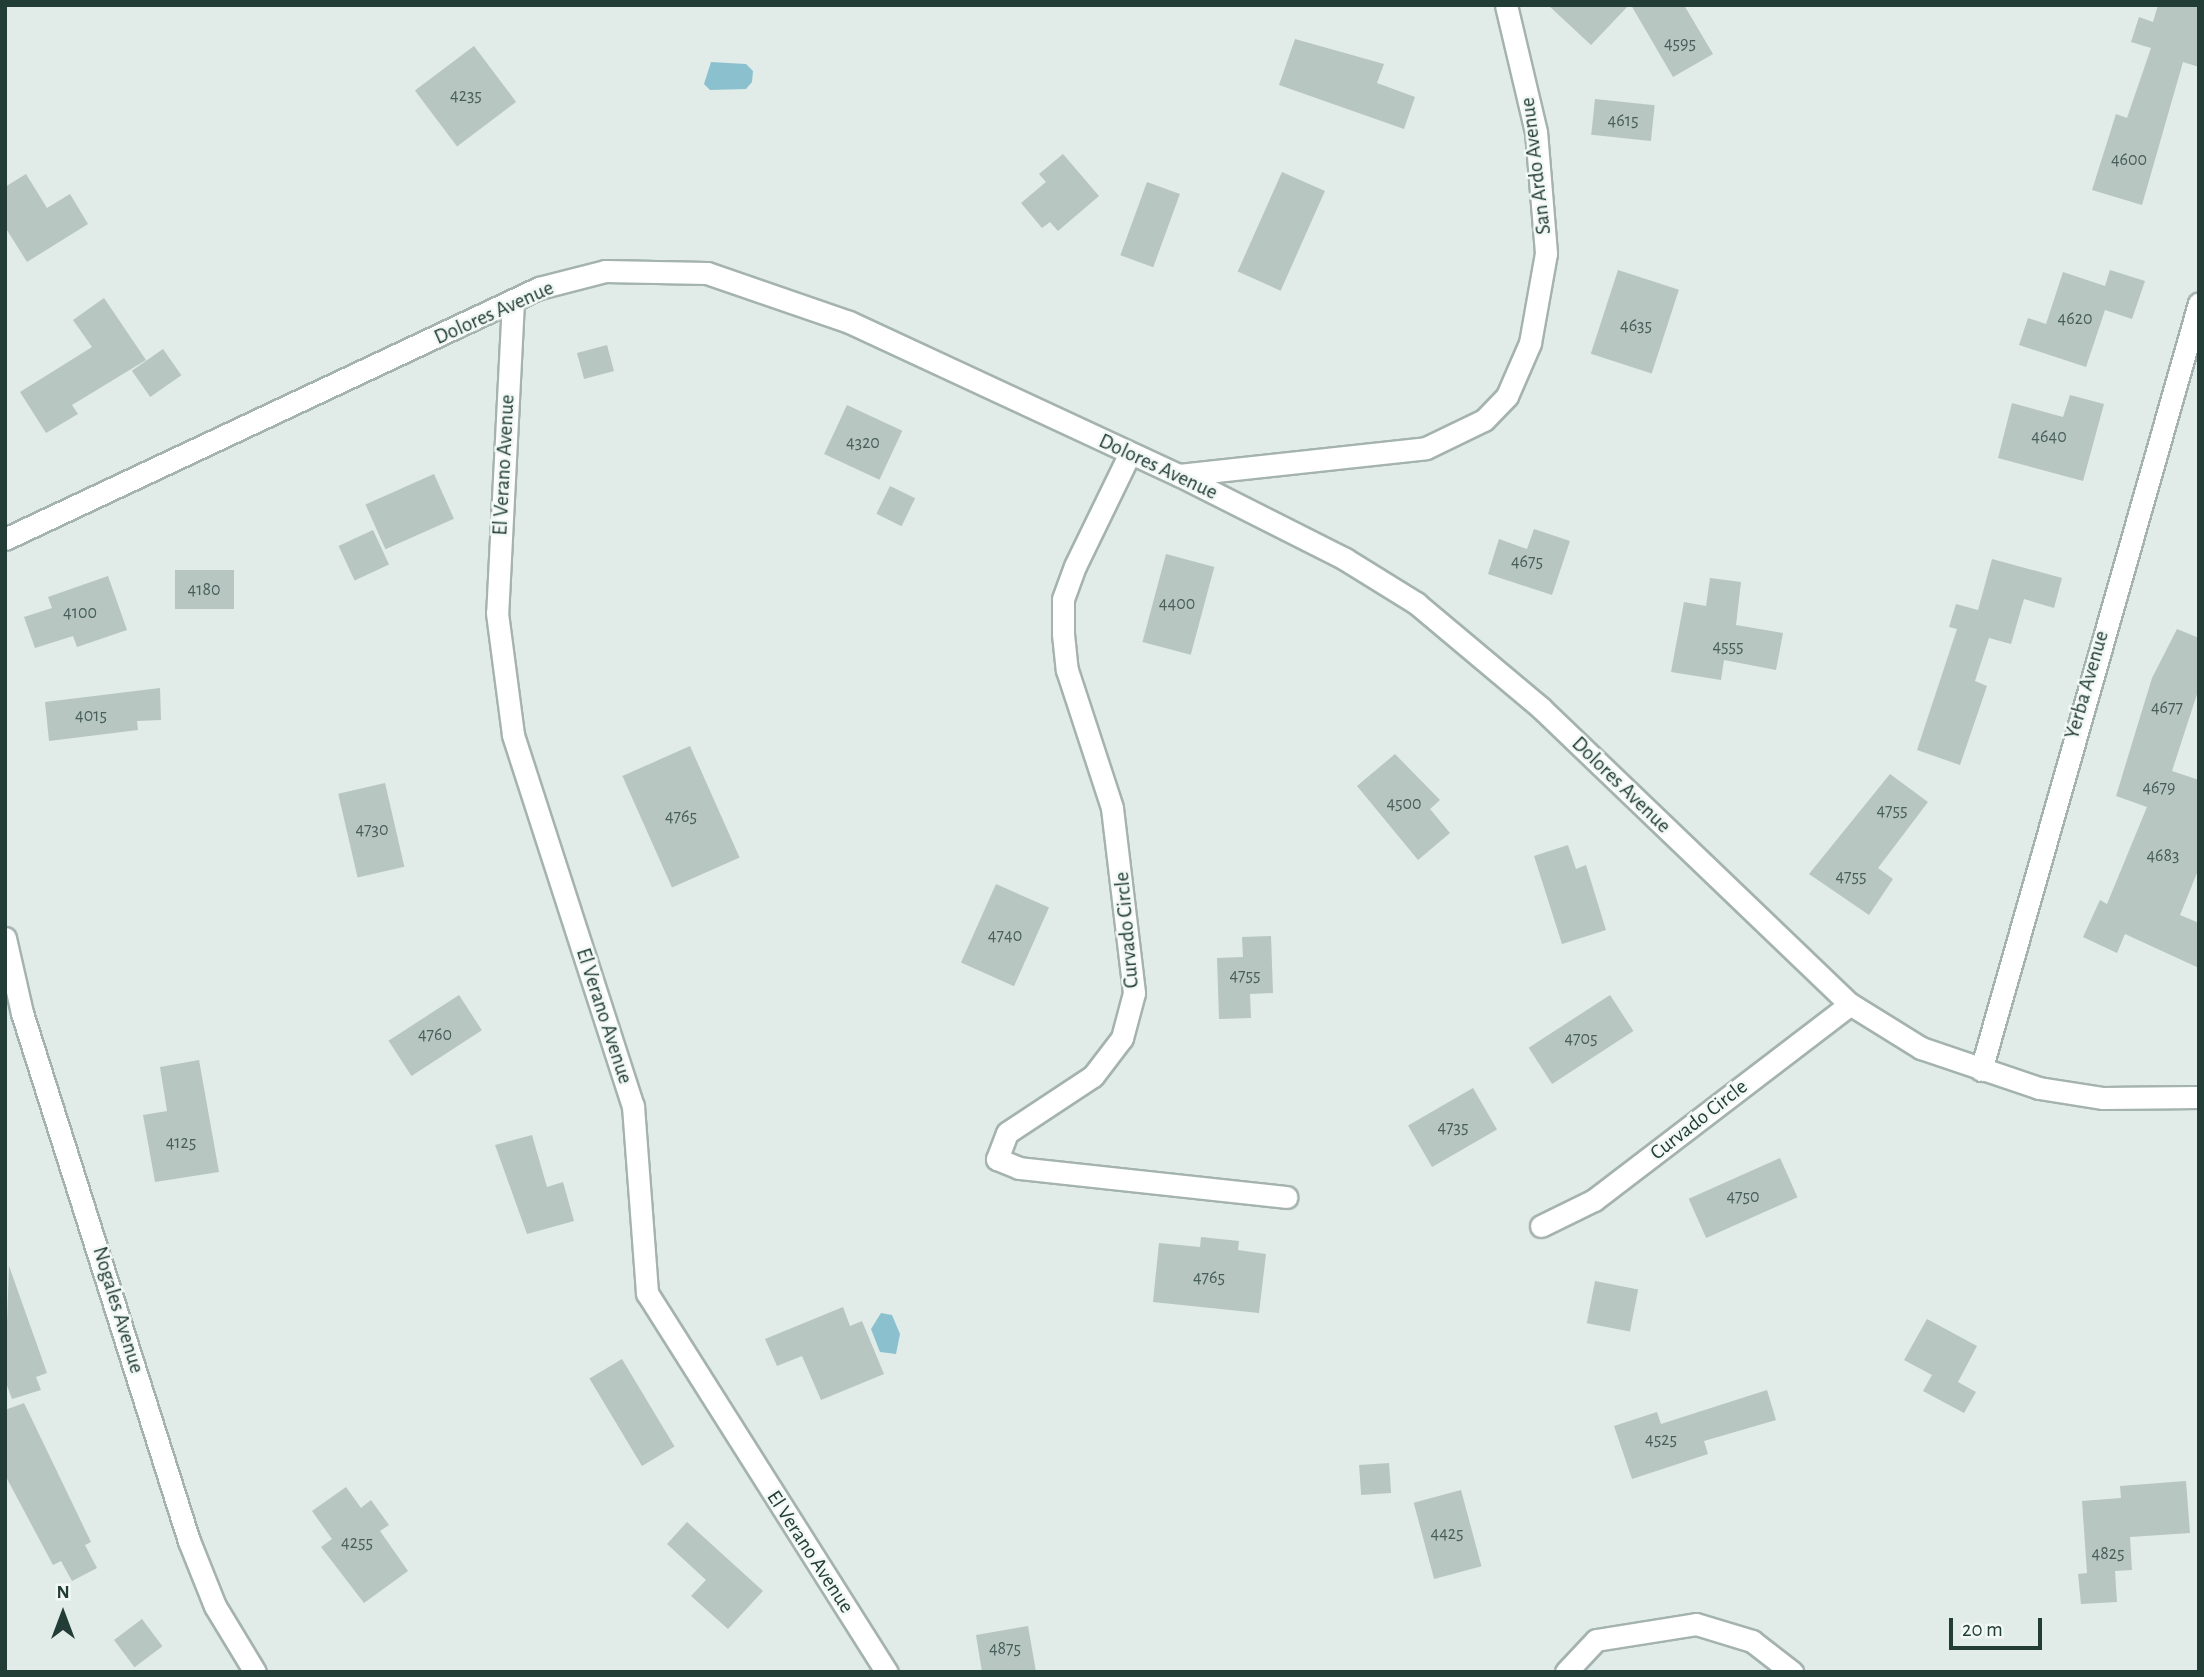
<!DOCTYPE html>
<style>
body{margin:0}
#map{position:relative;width:2204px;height:1677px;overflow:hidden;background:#e1ebe8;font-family:"Alegreya Sans",sans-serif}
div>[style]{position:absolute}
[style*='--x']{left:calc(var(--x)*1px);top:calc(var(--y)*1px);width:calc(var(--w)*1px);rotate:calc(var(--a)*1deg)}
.water>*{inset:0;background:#8bc1cf}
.building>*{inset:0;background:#b7c6c1;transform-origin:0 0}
.roads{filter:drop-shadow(2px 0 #a4b3af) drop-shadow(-2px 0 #a4b3af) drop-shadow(0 2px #a4b3af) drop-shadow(0 -2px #a4b3af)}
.minor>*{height:21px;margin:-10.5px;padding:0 10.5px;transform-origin:10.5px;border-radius:10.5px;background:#fff}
span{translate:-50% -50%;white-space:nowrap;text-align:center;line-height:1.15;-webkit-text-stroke:5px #f2f8f5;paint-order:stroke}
.number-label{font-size:18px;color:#475e59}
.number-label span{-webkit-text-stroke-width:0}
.street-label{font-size:21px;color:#223c36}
.frame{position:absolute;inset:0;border:7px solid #223c36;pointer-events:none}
.north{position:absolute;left:28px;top:1579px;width:70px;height:70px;-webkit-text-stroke:5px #f2f8f5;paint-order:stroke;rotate:0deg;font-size:19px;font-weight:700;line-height:28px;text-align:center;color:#223c36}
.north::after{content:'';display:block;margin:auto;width:24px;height:32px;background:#223c36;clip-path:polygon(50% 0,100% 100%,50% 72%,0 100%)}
.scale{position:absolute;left:1949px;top:1618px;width:93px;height:32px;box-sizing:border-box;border:4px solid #223c36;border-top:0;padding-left:9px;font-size:21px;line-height:24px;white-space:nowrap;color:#223c36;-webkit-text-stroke:5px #f2f8f5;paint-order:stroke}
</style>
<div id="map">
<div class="water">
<div style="clip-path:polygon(711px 62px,746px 64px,753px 71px,752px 82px,746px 89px,710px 90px,704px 84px)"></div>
<div style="clip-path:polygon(881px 1313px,892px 1315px,900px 1334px,896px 1354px,880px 1352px,871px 1329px)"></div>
</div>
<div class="building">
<div style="clip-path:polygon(1548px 5px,1629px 5px,1591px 45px)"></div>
<div style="clip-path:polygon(1631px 5px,1684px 5px,1713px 54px,1673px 77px)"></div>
<div style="clip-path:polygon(2158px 5px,2199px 5px,2199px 67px,2183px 62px,2142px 205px,2092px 190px,2116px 114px,2127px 118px,2151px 48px,2131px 42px,2139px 17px,2153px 22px)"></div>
<div style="clip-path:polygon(1295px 39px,1384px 64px,1377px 83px,1415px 97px,1404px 129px,1279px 85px)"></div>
<div style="left:474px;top:46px;width:70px;height:74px;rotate:53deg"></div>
<div style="left:1595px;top:99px;width:60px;height:36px;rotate:6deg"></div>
<div style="clip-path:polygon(1063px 154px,1099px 196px,1058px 231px,1050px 222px,1042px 228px,1021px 203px,1046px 182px,1039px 174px)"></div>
<div style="left:1282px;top:172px;width:47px;height:109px;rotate:24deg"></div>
<div style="clip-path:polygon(26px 174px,47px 208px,70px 194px,88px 224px,27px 262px,5px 227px,5px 187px)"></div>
<div style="left:1147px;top:182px;width:35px;height:78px;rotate:20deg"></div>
<div style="left:1618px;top:270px;width:64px;height:88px;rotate:18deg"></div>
<div style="clip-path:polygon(2110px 270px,2145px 281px,2132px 319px,2105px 310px,2086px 367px,2019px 345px,2028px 318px,2046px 324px,2063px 272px,2105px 286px)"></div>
<div style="clip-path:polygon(104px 298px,146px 360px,72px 405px,78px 414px,46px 433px,20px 392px,92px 347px,73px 320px)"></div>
<div style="left:607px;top:345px;width:27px;height:31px;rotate:75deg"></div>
<div style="left:163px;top:349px;width:32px;height:38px;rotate:55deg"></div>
<div style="clip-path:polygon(2070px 395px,2104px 404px,2083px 481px,1998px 458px,2012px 403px,2063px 417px)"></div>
<div style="left:847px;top:405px;width:61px;height:54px;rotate:25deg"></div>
<div style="left:434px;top:474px;width:49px;height:75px;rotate:66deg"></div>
<div style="left:890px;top:486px;width:28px;height:31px;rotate:26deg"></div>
<div style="clip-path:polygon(1534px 529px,1570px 541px,1552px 595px,1488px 574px,1499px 539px,1527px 549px)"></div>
<div style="left:373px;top:530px;width:38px;height:38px;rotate:65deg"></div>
<div style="left:1166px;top:554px;width:50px;height:91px;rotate:15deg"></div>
<div style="clip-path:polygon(1992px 559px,2062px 578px,2054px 608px,2024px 599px,2011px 644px,1989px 638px,1975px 681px,1987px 686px,1960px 765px,1917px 750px,1957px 629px,1949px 627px,1956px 604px,1978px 610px)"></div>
<div style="left:175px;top:570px;width:59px;height:39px"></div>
<div style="clip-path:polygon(108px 576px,127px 630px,77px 647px,73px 636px,35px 648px,24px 617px,52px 608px,48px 597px)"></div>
<div style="clip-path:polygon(1710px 578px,1741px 582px,1736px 625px,1783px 633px,1776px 670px,1724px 660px,1721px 680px,1671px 672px,1684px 602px,1706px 606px)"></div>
<div style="clip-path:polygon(2177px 629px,2199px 638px,2199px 688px,2172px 771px,2199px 780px,2199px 868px,2180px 915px,2199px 923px,2199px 968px,2125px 934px,2117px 953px,2083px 937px,2100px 900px,2107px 904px,2147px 807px,2116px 796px,2152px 678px)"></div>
<div style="clip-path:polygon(160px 688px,161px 720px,137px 721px,138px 730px,49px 741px,45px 702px)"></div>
<div style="left:690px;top:746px;width:122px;height:74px;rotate:66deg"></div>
<div style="clip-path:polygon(1395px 754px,1440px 800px,1430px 809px,1450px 833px,1418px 860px,1357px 786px)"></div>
<div style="clip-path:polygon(1890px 774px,1928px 802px,1878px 868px,1893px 879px,1869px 915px,1809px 874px)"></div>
<div style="left:385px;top:783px;width:86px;height:48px;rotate:77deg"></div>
<div style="clip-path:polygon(1568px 845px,1576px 869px,1586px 865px,1606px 930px,1562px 944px,1534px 856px)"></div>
<div style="left:996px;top:884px;width:58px;height:86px;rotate:24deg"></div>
<div style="clip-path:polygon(1271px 936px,1273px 993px,1250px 994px,1251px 1018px,1219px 1019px,1217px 958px,1243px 957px,1242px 937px)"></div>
<div style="left:459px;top:995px;width:42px;height:84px;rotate:57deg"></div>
<div style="left:1610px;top:995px;width:43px;height:97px;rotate:57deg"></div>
<div style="clip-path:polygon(199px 1060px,219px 1172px,155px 1182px,143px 1115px,167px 1111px,160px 1067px)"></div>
<div style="left:1473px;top:1088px;width:48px;height:75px;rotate:60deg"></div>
<div style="clip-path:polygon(532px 1135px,547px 1187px,563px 1182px,574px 1221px,527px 1234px,495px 1145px)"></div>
<div style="left:1780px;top:1158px;width:43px;height:100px;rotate:66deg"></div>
<div style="clip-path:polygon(1201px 1237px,1239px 1241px,1238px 1250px,1266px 1254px,1259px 1313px,1153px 1302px,1159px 1243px,1200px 1247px)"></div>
<div style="clip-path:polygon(9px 1266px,47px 1373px,36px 1377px,41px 1390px,12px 1399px,5px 1380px)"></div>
<div style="left:1595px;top:1281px;width:44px;height:43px;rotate:11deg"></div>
<div style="clip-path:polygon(843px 1307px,850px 1326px,862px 1321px,884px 1374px,821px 1400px,802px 1356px,777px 1366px,765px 1339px)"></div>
<div style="clip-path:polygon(1927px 1319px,1977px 1346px,1958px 1382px,1976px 1392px,1964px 1413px,1923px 1391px,1932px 1375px,1904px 1360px)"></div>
<div style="left:622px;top:1359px;width:102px;height:38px;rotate:59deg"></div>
<div style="clip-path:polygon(1767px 1390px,1776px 1420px,1704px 1441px,1708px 1454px,1632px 1479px,1614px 1426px,1657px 1412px,1661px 1424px)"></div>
<div style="clip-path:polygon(24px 1403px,91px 1542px,85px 1545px,97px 1568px,72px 1581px,61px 1561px,53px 1565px,5px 1475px,5px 1410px)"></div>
<div style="left:1389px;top:1463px;width:30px;height:30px;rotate:86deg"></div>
<div style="clip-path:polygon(2186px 1481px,2190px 1533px,2130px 1537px,2132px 1570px,2115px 1571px,2117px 1602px,2081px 1604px,2078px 1574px,2087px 1573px,2082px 1501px,2121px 1498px,2120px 1486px)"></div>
<div style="clip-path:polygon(346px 1487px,361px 1508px,371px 1500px,389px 1525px,380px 1531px,408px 1571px,364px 1603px,321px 1547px,332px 1539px,312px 1511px)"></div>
<div style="left:1461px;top:1490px;width:79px;height:49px;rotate:75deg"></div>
<div style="clip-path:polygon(687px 1522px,763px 1591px,728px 1629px,691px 1596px,706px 1580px,667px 1544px)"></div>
<div style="left:142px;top:1619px;width:34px;height:35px;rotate:53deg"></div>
<div style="clip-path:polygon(1028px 1626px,1036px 1672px,982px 1672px,976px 1635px)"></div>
</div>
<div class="roads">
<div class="minor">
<div style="--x:513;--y:301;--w:312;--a:92.9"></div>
<div style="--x:497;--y:613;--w:123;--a:82.5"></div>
<div style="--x:513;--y:735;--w:390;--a:72.1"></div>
<div style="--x:633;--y:1106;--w:188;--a:85.7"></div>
<div style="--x:647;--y:1293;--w:449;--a:57.7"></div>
<div style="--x:1129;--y:455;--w:123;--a:115.9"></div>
<div style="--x:1075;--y:566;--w:35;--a:110"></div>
<div style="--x:1063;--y:599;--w:35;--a:90"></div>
<div style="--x:1063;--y:634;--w:36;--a:84"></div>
<div style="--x:1067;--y:670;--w:145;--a:71.9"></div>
<div style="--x:1112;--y:808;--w:186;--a:83.2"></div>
<div style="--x:1134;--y:993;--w:47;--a:104.9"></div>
<div style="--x:1122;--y:1038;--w:48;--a:127.3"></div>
<div style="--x:1093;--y:1076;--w:103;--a:146.5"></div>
<div style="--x:1007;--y:1133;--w:28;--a:111"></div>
<div style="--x:997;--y:1159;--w:24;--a:22"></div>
<div style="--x:1019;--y:1168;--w:269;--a:6.2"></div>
<div style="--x:1179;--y:475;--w:248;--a:-6.2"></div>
<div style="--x:1426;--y:448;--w:64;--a:-25.8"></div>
<div style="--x:1484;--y:420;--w:33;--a:-46"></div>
<div style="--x:1507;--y:396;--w:58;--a:-66.5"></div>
<div style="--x:1530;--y:343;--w:91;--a:-79.9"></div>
<div style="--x:1546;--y:253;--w:121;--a:-94.7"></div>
<div style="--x:1536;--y:132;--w:130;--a:-103.3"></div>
<div style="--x:5;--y:539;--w:590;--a:-25.18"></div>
<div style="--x:539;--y:288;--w:68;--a:-14.4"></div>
<div style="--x:605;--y:271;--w:102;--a:1.1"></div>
<div style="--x:707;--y:273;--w:150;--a:19"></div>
<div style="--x:849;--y:322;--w:364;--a:24.9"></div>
<div style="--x:1179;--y:475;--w:186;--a:26.8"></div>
<div style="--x:1345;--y:559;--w:84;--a:31.8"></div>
<div style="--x:1416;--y:603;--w:163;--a:40"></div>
<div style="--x:1541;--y:708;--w:428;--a:43.8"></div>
<div style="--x:1850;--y:1004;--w:84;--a:31.8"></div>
<div style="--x:1921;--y:1048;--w:125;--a:18.7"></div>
<div style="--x:2039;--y:1088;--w:65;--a:8.9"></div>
<div style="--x:2103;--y:1098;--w:96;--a:-0.6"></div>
<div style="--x:5;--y:938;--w:77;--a:77.2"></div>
<div style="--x:22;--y:1013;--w:554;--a:72.45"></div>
<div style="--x:189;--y:1541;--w:70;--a:68.2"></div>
<div style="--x:215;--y:1606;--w:77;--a:58.8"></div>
<div style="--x:1981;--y:1070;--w:797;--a:-74.13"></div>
<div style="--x:1541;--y:1226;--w:59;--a:-26.1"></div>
<div style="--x:1594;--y:1200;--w:322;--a:-37.4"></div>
<div style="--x:1566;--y:1672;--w:44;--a:-46.8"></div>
<div style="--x:1596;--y:1640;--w:101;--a:-9.1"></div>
<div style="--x:1696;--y:1624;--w:59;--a:16.9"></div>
<div style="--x:1752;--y:1641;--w:51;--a:37.8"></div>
</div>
</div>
<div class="number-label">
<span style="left:1680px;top:44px">4595</span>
<span style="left:466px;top:96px">4235</span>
<span style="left:1623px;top:121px">4615</span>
<span style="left:2129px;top:160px">4600</span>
<span style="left:2075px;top:319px">4620</span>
<span style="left:1636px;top:326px">4635</span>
<span style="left:2049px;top:437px">4640</span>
<span style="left:863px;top:443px">4320</span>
<span style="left:1527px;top:562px">4675</span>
<span style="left:204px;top:590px">4180</span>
<span style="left:1177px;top:604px">4400</span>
<span style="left:80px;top:613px">4100</span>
<span style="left:1728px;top:647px">4555</span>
<span style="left:2167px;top:708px">4677</span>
<span style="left:91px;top:716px">4015</span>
<span style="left:2159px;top:788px">4679</span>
<span style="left:1404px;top:804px">4500</span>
<span style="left:1892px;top:811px">4755</span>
<span style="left:681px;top:817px">4765</span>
<span style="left:372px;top:830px">4730</span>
<span style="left:2163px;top:856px">4683</span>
<span style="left:1851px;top:877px">4755</span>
<span style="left:1005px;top:936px">4740</span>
<span style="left:1245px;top:976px">4755</span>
<span style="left:435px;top:1035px">4760</span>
<span style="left:1581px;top:1039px">4705</span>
<span style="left:1453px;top:1128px">4735</span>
<span style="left:181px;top:1143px">4125</span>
<span style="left:1743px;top:1197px">4750</span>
<span style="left:1209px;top:1278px">4765</span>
<span style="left:1661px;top:1440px">4525</span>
<span style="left:1447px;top:1534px">4425</span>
<span style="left:357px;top:1543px">4255</span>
<span style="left:2108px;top:1554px">4825</span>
<span style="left:1005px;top:1649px">4875</span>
</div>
<div class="street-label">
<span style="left:1536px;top:166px;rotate:-97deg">San Ardo Avenue</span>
<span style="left:494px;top:313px;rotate:-24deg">Dolores Avenue</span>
<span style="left:504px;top:465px;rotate:-87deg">El Verano Avenue</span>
<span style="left:1158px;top:467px;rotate:25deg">Dolores Avenue</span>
<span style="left:2087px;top:685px;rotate:-74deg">Yerba Avenue</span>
<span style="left:1621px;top:785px;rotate:44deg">Dolores Avenue</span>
<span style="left:1127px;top:930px;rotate:-95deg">Curvado Circle</span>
<span style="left:604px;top:1016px;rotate:72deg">El Verano Avenue</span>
<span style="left:1699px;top:1120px;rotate:-38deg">Curvado Circle</span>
<span style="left:118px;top:1310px;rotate:73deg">Nogales Avenue</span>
<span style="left:810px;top:1552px;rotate:57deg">El Verano Avenue</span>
</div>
<div class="frame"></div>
<div class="north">N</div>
<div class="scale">20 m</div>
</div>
